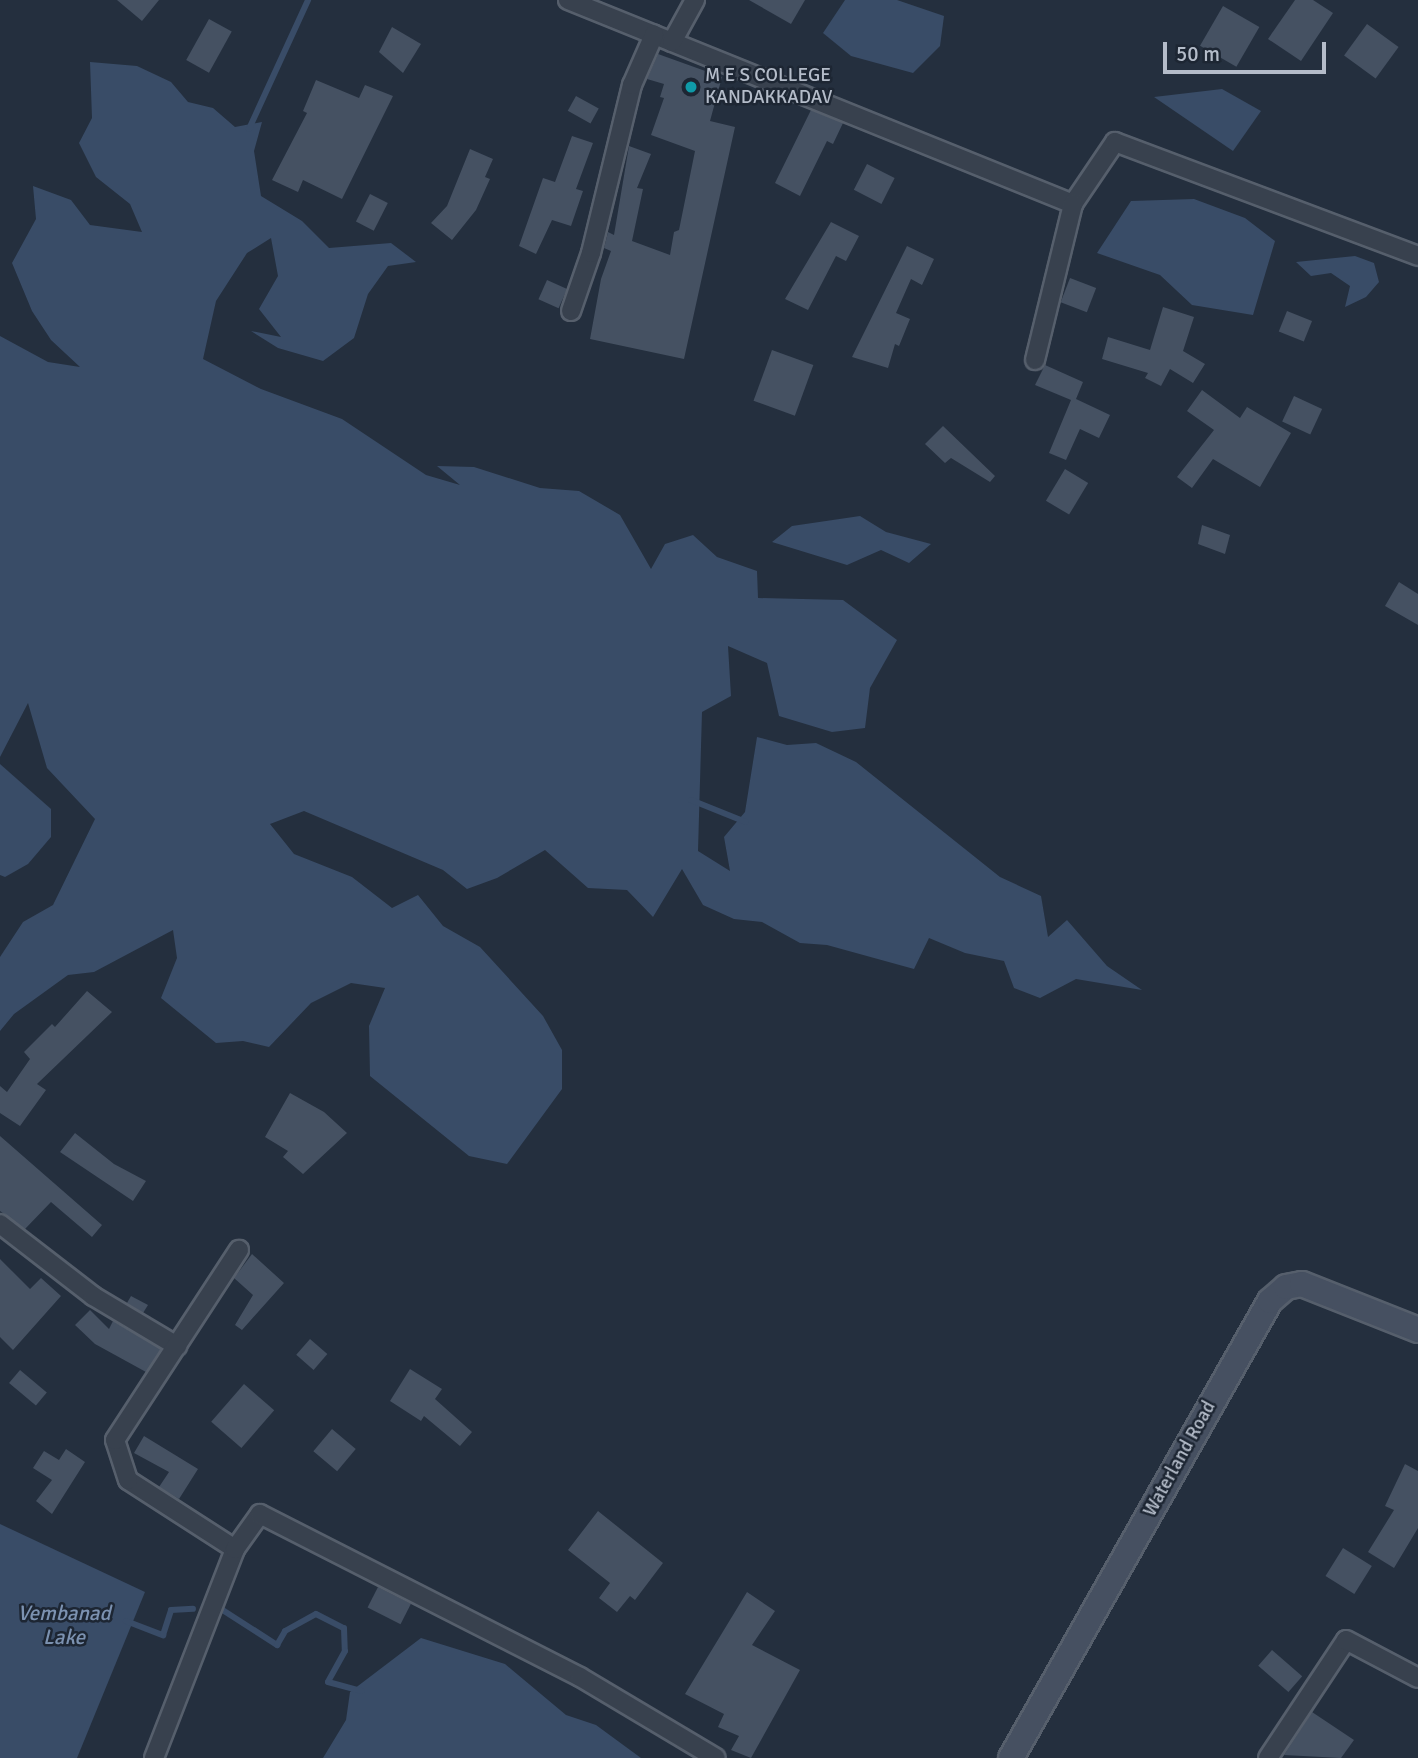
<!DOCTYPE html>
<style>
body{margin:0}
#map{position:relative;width:1418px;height:1758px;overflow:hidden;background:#242f3e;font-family:Signika,sans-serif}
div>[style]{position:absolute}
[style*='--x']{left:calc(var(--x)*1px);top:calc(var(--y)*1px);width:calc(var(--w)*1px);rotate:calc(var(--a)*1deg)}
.water>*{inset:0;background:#394c67}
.stream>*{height:6px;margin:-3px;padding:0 3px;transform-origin:3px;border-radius:3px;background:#394c67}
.building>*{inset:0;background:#455162;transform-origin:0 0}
.roads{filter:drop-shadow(2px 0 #565f6c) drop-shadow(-2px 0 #565f6c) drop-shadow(0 2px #565f6c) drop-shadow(0 -2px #565f6c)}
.minor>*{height:18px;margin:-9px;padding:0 9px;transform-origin:9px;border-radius:9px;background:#38414e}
.secondary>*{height:24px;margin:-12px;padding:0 12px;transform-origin:12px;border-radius:12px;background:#465061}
.dots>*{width:19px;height:19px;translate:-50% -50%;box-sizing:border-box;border:4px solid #1d2633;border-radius:50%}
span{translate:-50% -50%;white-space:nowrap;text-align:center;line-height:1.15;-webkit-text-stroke:5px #1d2633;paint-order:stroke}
.poi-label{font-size:19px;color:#b4bcc9}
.left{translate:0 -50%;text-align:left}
.street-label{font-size:19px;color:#b4bcc9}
.water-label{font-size:21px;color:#7c92b1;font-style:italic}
.scale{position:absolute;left:1163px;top:42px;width:163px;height:32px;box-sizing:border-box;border:4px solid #b4bcc9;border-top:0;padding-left:9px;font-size:21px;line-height:24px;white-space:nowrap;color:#b4bcc9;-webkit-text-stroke:5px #1d2633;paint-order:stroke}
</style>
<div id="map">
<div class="water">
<div style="clip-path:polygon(845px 0,897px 0,944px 16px,940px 46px,913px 73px,851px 56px,823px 33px)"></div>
<div style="clip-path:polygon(90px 62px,137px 66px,171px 82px,188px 102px,213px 108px,235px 127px,262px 122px,254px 151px,261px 196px,302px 221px,329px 248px,391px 243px,416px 262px,388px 266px,368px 294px,354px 338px,323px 361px,278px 348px,251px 331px,281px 337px,259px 309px,278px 276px,271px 238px,247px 253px,216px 301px,203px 359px,261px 389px,342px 419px,426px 475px,460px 485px,437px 466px,474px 467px,540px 488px,579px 491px,620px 515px,651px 569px,665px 544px,693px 535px,717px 557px,757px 571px,758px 598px,843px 600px,897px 640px,870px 688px,865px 728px,832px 732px,779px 716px,767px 663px,728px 646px,731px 696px,702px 712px,698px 851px,730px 871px,724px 837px,745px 812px,757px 737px,787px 745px,816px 743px,856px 762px,1000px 877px,1041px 896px,1048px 937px,1067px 920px,1107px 966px,1142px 990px,1076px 979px,1040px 998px,1014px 988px,1004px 961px,965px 953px,929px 938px,914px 969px,827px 945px,800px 943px,762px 922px,734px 919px,703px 905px,682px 869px,653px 917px,627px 890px,588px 888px,545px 850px,497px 878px,467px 889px,443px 870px,304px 811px,270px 824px,294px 854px,352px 877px,392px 908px,418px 895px,443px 926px,480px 947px,543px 1016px,562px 1050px,562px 1089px,507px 1164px,469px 1156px,370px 1076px,369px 1026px,385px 988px,351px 983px,311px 1003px,269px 1047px,243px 1041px,216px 1043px,161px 998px,177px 958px,173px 930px,94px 972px,68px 975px,14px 1014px,0 1031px,0 957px,23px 922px,53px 905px,95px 819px,47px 768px,28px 703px,0 757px,0 336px,48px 362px,80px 367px,51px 340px,32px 311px,12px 263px,36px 219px,33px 186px,71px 200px,90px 225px,142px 232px,130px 204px,96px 177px,79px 143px,92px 118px)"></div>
<div style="clip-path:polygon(1222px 89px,1261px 111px,1233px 151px,1154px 97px)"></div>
<div style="clip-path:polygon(1194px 199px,1245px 218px,1275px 241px,1253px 315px,1192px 305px,1160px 275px,1097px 253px,1131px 201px)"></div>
<div style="clip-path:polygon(1355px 256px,1374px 263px,1379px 282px,1366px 297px,1345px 307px,1350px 286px,1331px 273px,1311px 276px,1296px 262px)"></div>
<div style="clip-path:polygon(860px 516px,886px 532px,931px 544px,909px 563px,881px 550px,847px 565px,772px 542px,792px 526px)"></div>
<div style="clip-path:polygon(0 764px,51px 809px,51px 837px,28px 864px,5px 877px,0 875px)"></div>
<div style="clip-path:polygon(0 1524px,145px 1592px,77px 1758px,0 1758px)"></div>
<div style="clip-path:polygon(421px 1638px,505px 1664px,566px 1715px,596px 1725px,641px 1758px,323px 1758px,346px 1720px,350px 1692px)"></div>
</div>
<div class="stream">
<div style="--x:249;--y:129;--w:142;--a:-65.4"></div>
<div style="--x:691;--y:800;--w:59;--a:21.8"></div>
<div style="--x:221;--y:1609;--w:67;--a:32.7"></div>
<div style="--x:277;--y:1645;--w:16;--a:-60"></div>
<div style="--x:285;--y:1631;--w:35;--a:-29"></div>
<div style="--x:316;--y:1614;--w:31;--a:27"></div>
<div style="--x:344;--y:1628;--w:23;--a:88"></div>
<div style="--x:345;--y:1651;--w:35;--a:119"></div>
<div style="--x:328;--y:1682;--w:35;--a:15"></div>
<div style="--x:126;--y:1621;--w:40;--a:21"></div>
<div style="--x:163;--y:1635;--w:26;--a:-72"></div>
<div style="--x:171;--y:1610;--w:22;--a:-3"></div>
</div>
<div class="building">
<div style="clip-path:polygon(117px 0,159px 0,142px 21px)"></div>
<div style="clip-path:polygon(749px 0,805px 0,791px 24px)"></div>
<div style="clip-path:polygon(1295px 0,1313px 0,1333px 13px,1301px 61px,1268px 39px)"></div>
<div style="left:1223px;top:6px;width:42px;height:46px;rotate:30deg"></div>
<div style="left:209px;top:19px;width:26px;height:47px;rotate:29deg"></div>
<div style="left:1367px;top:24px;width:39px;height:39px;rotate:36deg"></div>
<div style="clip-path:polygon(392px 27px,421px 44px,403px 73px,379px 52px)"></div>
<div style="clip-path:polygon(658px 54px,722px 77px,710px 121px,735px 127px,684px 359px,590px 339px,601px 279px,611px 251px,604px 248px,608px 232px,614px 235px,629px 146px,651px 154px,637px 188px,643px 189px,632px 241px,670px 255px,674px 232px,679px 230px,695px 151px,651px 135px,664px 98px,660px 97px,664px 84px,647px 79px)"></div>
<div style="clip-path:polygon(316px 80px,359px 98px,365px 85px,393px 96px,342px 199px,303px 180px,298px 192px,272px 180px,307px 113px,303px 111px)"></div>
<div style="left:576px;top:96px;width:26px;height:17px;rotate:29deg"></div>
<div style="clip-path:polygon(811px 110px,843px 123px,833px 144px,827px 141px,800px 196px,775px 183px)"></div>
<div style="clip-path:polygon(572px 136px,593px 143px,576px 189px,583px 191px,571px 226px,552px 220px,536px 254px,519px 246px,543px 178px,555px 182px)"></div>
<div style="clip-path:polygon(470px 149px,493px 159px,485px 177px,490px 179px,476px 210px,452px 240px,431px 223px,447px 206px)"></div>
<div style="left:867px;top:164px;width:31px;height:29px;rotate:27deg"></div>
<div style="left:370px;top:194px;width:20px;height:31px;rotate:27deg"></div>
<div style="clip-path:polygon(831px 222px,859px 236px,846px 261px,836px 256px,808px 310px,785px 299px)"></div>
<div style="clip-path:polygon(907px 246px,934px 259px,922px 285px,911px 279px,896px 313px,910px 319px,899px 346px,895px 344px,888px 368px,852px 357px)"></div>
<div style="left:1070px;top:278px;width:28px;height:26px;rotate:21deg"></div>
<div style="left:547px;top:280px;width:22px;height:21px;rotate:24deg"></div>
<div style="clip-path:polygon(1163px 307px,1194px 317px,1183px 351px,1205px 364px,1193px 383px,1170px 369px,1161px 386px,1145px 378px,1148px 373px,1102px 359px,1108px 337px,1150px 350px)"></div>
<div style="left:1287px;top:311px;width:27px;height:22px;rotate:22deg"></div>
<div style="left:772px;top:350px;width:44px;height:54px;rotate:20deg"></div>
<div style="clip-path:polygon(1045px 365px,1083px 382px,1076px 399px,1110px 415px,1099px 438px,1080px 429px,1066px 460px,1049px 453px,1071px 400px,1035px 385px)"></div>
<div style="clip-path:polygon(1202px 390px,1240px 418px,1247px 407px,1291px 433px,1260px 487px,1213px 459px,1192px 488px,1177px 477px,1214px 430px,1187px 411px)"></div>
<div style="left:1294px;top:396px;width:31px;height:28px;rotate:25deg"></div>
<div style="clip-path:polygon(943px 426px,995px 476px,990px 482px,951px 458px,945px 463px,925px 444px)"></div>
<div style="left:1065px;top:469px;width:27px;height:37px;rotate:31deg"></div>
<div style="clip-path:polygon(1202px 525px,1230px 535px,1225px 554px,1198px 544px)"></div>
<div style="clip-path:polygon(1399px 582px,1418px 594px,1418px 625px,1385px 606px)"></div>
<div style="clip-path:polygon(87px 991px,112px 1012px,37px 1084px,46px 1090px,20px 1126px,0 1113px,0 1086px,7px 1092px,30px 1059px,24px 1052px,52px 1024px,55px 1027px)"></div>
<div style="clip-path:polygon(290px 1093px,324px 1112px,347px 1133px,303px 1174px,283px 1157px,288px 1151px,265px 1137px)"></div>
<div style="clip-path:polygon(75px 1133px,114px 1164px,146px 1181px,133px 1201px,60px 1152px)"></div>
<div style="clip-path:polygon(0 1136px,102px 1225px,92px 1237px,51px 1202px,25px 1229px,0 1211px)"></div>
<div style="clip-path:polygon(252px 1254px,284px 1283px,242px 1330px,235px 1325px,253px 1295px,234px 1278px)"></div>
<div style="clip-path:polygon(0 1259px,30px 1289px,41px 1278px,61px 1296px,13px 1350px,0 1337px)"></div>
<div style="clip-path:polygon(131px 1296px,148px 1305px,143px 1313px,127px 1303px)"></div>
<div style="clip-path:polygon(90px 1310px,109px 1329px,113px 1321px,161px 1349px,146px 1372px,95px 1344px,75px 1325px)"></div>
<div style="left:310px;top:1339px;width:23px;height:21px;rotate:41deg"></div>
<div style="clip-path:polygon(410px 1369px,442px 1389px,435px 1399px,472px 1432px,460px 1446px,424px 1416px,421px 1421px,390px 1401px)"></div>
<div style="left:20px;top:1370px;width:35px;height:17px;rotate:40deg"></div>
<div style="left:244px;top:1384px;width:40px;height:50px;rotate:41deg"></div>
<div style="left:332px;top:1429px;width:31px;height:29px;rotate:40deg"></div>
<div style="clip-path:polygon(144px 1436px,198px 1469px,179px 1499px,159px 1487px,169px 1472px,134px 1453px)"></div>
<div style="clip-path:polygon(66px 1449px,85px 1462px,52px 1514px,36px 1501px,52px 1480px,33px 1468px,44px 1451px,59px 1460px)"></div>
<div style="clip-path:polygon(1405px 1464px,1418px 1471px,1418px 1528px,1394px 1568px,1368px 1552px,1394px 1510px,1385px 1506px)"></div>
<div style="clip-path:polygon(598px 1511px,663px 1563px,635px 1600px,630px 1596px,617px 1612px,599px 1598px,610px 1583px,568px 1550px)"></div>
<div style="left:1343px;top:1548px;width:34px;height:33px;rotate:32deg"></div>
<div style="left:378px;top:1587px;width:37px;height:23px;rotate:27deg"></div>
<div style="clip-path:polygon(747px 1592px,775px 1611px,752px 1645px,800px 1670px,751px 1758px,731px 1750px,739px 1736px,718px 1727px,724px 1714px,685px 1694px)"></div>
<div style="left:1272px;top:1650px;width:40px;height:21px;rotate:41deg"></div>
<div style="clip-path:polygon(1312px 1712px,1354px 1740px,1341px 1758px,1284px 1755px)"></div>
</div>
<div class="roads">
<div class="minor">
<div style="--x:568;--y:0;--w:545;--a:22"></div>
<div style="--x:1073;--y:204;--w:75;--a:-55.9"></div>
<div style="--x:1115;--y:142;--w:324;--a:20.6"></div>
<div style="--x:672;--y:42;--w:48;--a:-61.3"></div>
<div style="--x:571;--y:311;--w:61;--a:-71"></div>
<div style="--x:591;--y:253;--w:173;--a:-76.3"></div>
<div style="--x:632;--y:85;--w:55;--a:-66.3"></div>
<div style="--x:1035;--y:360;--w:161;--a:-76.3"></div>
<div style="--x:0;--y:1224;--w:118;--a:37.7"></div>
<div style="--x:93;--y:1296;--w:98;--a:30.8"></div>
<div style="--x:235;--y:1549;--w:127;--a:-147.2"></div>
<div style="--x:128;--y:1480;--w:42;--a:-108"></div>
<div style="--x:115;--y:1440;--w:227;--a:-56.9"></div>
<div style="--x:154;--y:1758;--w:224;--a:-68.8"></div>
<div style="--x:235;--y:1549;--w:43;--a:-54.5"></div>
<div style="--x:260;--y:1514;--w:359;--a:27"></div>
<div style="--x:580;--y:1677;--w:158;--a:30.8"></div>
<div style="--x:1268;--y:1758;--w:141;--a:-56.5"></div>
<div style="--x:1346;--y:1640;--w:81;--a:27.8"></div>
</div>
<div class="secondary">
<div style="--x:1011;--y:1758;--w:525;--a:-60.46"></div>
<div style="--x:1270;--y:1301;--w:21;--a:-41"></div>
<div style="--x:1286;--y:1287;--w:16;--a:-11"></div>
<div style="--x:1302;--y:1284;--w:125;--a:21.6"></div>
</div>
</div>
<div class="dots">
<div style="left:691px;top:87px;background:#0f9aa8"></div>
</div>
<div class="poi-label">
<span class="left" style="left:705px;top:87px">M E S COLLEGE<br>KANDAKKADAV</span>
</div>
<div class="street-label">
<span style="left:1180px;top:1459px;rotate:-61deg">Waterland Road</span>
</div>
<div class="water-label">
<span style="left:64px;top:1625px">Vembanad<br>Lake</span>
</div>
<div class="scale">50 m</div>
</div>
